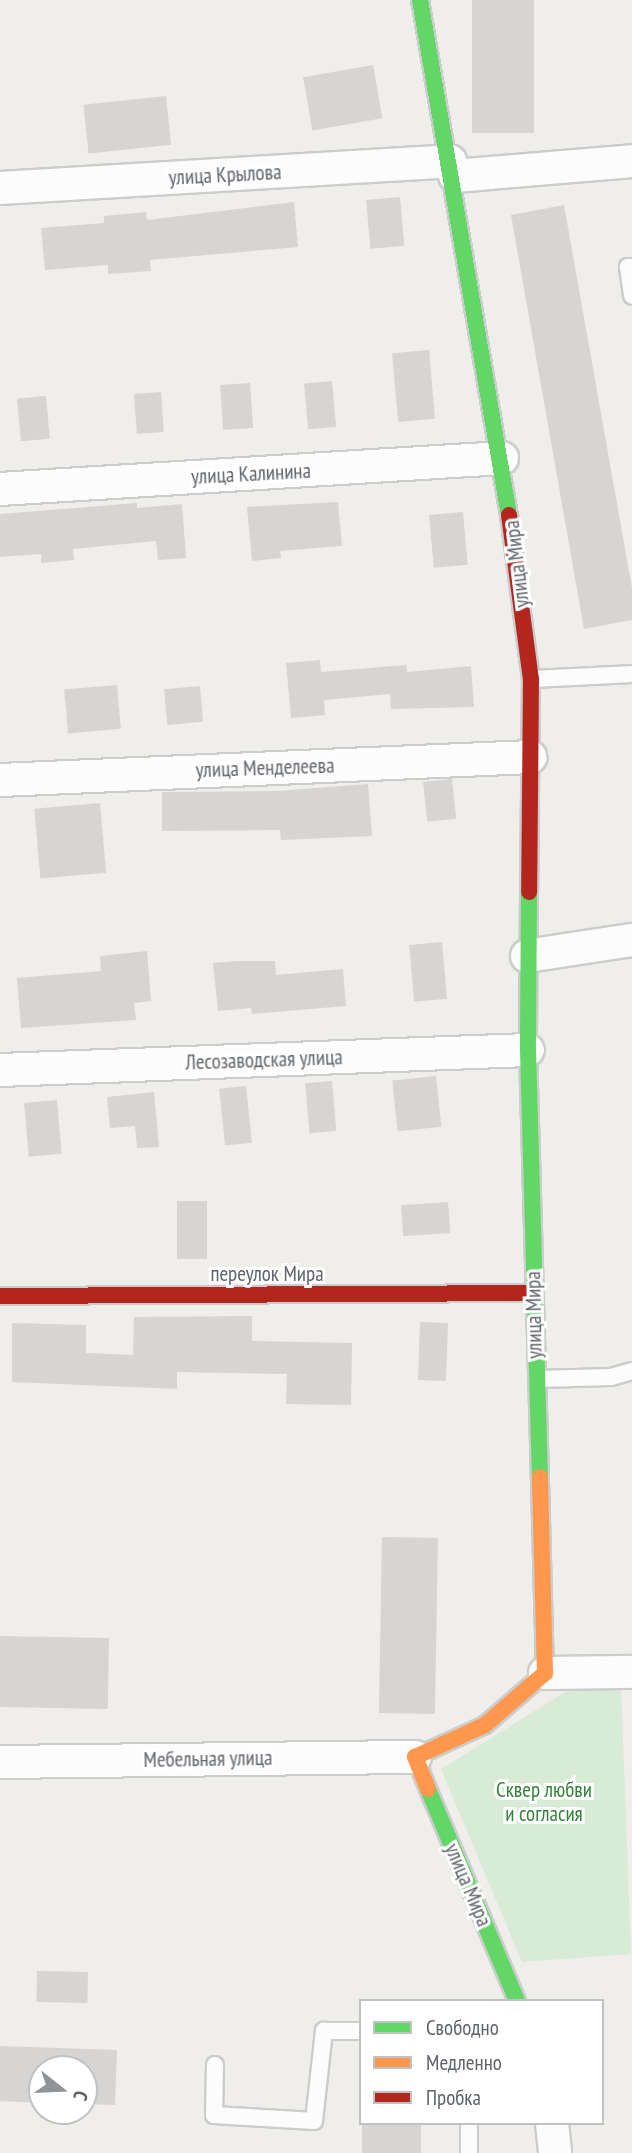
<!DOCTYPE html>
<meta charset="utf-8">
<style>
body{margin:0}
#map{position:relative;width:632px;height:2153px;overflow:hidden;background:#efeeea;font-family:"PT Sans Narrow",sans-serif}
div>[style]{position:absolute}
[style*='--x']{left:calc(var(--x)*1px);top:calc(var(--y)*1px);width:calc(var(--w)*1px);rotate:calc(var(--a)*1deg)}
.green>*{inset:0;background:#d8ebd6}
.building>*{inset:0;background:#d6d5d3;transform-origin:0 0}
.roads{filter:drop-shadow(2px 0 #cbcccc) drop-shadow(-2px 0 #cbcccc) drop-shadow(0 2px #cbcccc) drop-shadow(0 -2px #cbcccc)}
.lane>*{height:16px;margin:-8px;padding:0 8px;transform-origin:8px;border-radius:8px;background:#fdfcfc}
.street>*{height:32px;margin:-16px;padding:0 16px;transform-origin:16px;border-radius:16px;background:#fdfcfc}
.fast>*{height:16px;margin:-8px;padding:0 8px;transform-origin:8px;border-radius:8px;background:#63d668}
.slow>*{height:16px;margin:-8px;padding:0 8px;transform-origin:8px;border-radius:8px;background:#ff974d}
.jam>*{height:16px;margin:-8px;padding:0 8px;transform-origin:8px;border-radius:8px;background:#b3261e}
span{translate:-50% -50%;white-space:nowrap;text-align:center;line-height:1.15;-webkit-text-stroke:6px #fff;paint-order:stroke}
.street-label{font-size:21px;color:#5f6368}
.park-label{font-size:21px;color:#348238}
.legend{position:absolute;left:359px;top:1999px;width:245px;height:126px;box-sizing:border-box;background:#fff;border:2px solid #bfc1c3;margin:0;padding:9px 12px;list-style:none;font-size:21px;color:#5f6368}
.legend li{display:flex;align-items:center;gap:14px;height:35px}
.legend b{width:35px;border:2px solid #bfc1c3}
.north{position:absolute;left:28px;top:2055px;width:70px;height:70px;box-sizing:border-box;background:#fff;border:2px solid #bfc1c3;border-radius:50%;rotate:108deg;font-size:19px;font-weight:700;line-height:28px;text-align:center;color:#5f6368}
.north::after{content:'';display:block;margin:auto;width:24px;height:32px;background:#919496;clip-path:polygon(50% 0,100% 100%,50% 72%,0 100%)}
</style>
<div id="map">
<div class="green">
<div style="clip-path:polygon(578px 1684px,621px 1685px,631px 1954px,522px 1962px,441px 1769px)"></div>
</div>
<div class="building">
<div style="left:472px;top:0;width:62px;height:133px"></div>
<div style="left:373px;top:65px;width:54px;height:71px;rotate:80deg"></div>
<div style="left:166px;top:96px;width:49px;height:83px;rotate:84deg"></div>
<div style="left:400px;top:197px;width:49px;height:34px;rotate:85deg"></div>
<div style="clip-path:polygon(294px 202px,298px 247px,150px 260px,151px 271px,108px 274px,108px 265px,45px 270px,41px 228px,104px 223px,104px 216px,146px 212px,147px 220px)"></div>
<div style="clip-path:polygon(564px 205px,632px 588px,632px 620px,584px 629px,511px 215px)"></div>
<div style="left:429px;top:350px;width:69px;height:37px;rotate:85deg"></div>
<div style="left:332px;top:381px;width:46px;height:28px;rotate:85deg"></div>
<div style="left:250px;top:383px;width:45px;height:30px;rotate:86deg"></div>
<div style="left:161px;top:392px;width:40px;height:27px;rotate:86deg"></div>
<div style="left:46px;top:396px;width:43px;height:29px;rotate:85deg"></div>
<div style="clip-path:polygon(338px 502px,342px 546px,280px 551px,281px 558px,252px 561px,247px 507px)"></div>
<div style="clip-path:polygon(137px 503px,137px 508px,182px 504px,186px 558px,158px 560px,156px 541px,73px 549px,74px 560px,41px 563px,41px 554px,0 557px,0 514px)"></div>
<div style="left:463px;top:512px;width:53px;height:34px;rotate:85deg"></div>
<div style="clip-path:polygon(320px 660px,321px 672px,406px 665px,407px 672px,471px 666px,474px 707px,391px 709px,390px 694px,324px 700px,325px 715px,291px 718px,286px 663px)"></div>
<div style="left:117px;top:685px;width:44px;height:53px;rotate:85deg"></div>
<div style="left:200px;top:686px;width:36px;height:36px;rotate:85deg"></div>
<div style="left:452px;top:779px;width:40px;height:29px;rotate:84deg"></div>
<div style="clip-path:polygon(368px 784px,372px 836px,281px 840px,280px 830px,162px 831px,162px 792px,277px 791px)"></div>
<div style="left:100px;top:803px;width:70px;height:66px;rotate:85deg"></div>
<div style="left:442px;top:942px;width:57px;height:33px;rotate:85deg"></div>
<div style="clip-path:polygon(147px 951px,151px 1001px,134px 1003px,136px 1020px,21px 1028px,17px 978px,101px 971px,100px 956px)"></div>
<div style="clip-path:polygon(237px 961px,275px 961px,276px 975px,343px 969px,346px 1006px,252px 1014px,251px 1008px,218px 1011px,213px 963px)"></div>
<div style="left:436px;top:1076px;width:51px;height:44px;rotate:84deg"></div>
<div style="left:332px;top:1081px;width:50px;height:27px;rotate:85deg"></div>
<div style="left:246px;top:1086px;width:57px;height:27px;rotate:84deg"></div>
<div style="clip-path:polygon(154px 1092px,159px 1147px,137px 1148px,135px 1126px,110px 1128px,107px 1097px)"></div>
<div style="left:57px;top:1100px;width:54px;height:33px;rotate:85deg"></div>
<div style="left:177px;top:1201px;width:30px;height:58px"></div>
<div style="left:448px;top:1202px;width:31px;height:47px;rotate:86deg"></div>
<div style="clip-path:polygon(252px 1316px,252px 1341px,352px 1343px,351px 1405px,286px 1404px,287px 1374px,177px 1372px,177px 1389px,12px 1382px,12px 1323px,86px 1325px,86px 1353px,133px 1355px,134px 1317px)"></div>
<div style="left:420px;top:1322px;width:28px;height:58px;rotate:2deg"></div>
<div style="left:382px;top:1537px;width:56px;height:176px;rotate:1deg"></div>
<div style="left:0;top:1636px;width:109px;height:71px;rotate:1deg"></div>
<div style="left:37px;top:1971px;width:51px;height:31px;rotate:1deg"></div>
<div style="clip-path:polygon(0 2046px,117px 2050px,115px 2105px,84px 2104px,84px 2069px,42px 2069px,42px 2103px,0 2101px)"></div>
<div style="left:362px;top:2123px;width:59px;height:30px"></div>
</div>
<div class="roads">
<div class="lane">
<div style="--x:632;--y:267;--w:4;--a:180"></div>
<div style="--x:628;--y:267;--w:29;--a:82"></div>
<div style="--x:531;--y:679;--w:101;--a:-2.8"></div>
<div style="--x:537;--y:1379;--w:74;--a:-1.5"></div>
<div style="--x:611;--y:1377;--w:22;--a:-16"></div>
<div style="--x:215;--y:2065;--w:50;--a:91.1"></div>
<div style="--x:214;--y:2115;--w:100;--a:3.4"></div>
<div style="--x:314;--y:2121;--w:91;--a:-83.7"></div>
<div style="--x:324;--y:2031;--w:37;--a:0"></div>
<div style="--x:469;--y:2123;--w:30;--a:90"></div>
</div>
<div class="street">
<div style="--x:455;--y:176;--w:178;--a:-4.8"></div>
<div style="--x:0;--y:188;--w:451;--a:-3.4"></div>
<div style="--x:0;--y:489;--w:503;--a:-3.53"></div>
<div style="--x:0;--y:780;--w:531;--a:-2.48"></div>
<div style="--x:527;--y:956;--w:106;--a:-8.7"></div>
<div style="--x:0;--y:1070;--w:528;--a:-2.17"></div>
<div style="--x:545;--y:1673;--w:87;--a:-0.7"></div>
<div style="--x:0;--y:1762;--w:415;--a:-0.7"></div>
<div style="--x:552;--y:2123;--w:30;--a:84"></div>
</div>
<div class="fast">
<div style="--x:420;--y:0;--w:523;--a:80.2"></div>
<div style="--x:529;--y:892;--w:158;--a:90.4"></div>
<div style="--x:528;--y:1050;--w:427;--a:88.4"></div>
<div style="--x:428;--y:1789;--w:230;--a:67.2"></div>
</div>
<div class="slow">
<div style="--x:428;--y:1789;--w:35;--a:-112"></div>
<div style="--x:415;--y:1757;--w:77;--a:-24.6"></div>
<div style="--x:485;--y:1725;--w:79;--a:-40.9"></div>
<div style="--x:545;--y:1673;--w:196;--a:-91.5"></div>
</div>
<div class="jam">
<div style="--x:509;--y:515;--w:165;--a:82.4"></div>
<div style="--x:531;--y:679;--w:213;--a:90.5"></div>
<div style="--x:0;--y:1296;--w:534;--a:-0.32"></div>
</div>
</div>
<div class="street-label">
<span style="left:225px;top:175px;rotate:-3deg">улица Крылова</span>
<span style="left:251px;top:474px;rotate:-3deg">улица Калинина</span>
<span style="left:517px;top:564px;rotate:-97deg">улица Мира</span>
<span style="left:265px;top:768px;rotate:-2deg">улица Менделеева</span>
<span style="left:264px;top:1060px;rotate:-2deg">Лесозаводская улица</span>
<span style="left:267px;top:1274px">переулок Мира</span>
<span style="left:534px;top:1315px;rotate:-91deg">улица Мира</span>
<span style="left:208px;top:1759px;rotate:-1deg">Мебельная улица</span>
<span style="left:468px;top:1885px;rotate:67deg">улица Мира</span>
</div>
<div class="park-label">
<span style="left:544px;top:1802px">Сквер любви<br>и согласия</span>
</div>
<ul class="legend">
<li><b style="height:9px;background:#63d668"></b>Свободно</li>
<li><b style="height:9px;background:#ff974d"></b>Медленно</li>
<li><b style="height:9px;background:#b3261e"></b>Пробка</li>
</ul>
<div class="north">С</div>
</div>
